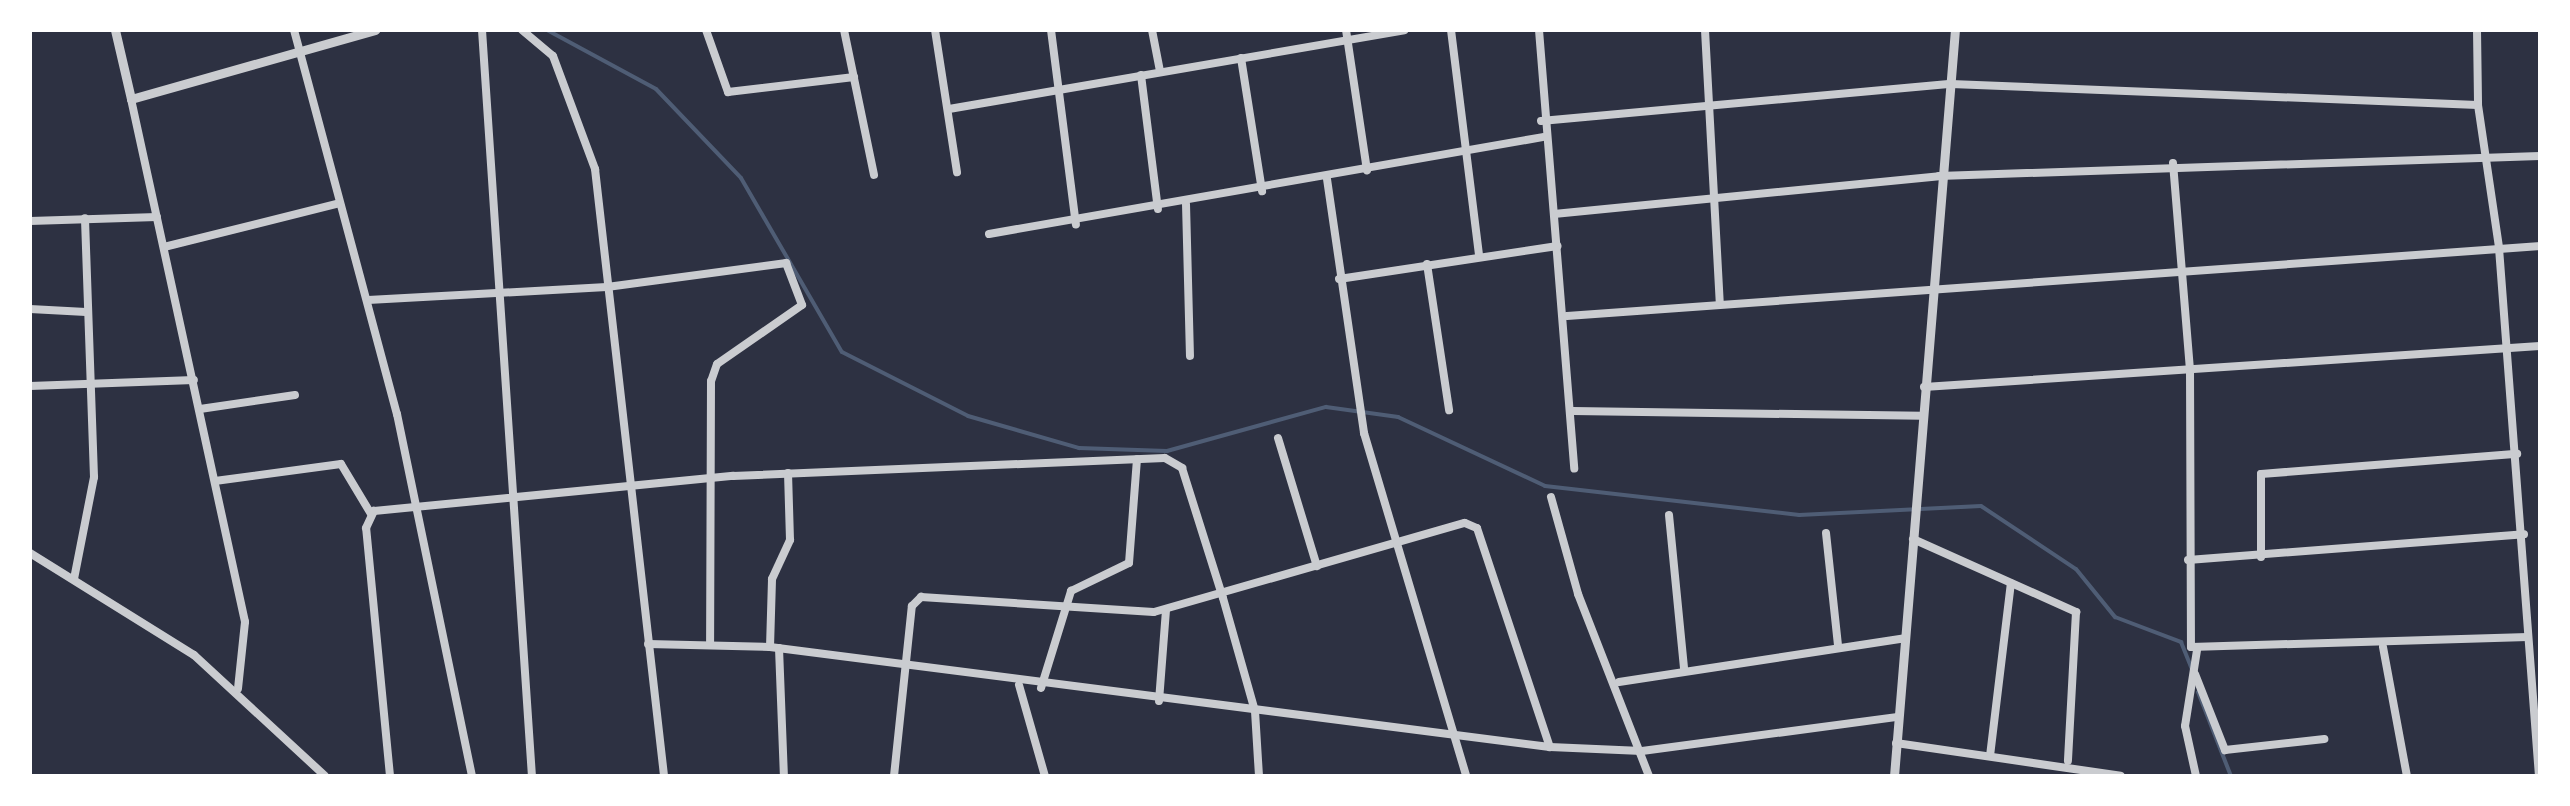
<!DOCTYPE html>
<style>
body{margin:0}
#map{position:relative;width:2570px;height:806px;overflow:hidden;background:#2d3142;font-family:Raleway,sans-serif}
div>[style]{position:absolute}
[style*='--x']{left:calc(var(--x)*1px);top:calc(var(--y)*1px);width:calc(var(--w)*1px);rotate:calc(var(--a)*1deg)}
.stream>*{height:4px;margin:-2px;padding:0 2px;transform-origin:2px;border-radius:2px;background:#4f5d75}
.minor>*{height:8px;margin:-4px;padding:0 4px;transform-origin:4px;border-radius:4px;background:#caccd0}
.tertiary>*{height:9px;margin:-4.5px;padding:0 4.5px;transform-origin:4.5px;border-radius:4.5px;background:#caccd0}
span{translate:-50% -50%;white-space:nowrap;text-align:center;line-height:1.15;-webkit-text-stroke:8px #fff;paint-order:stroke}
.frame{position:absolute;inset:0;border:32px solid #fff;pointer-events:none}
</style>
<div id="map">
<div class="stream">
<div style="--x:547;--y:30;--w:124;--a:28.4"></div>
<div style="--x:656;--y:89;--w:123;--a:46.3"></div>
<div style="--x:741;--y:178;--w:201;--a:59.9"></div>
<div style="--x:842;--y:352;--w:141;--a:26.9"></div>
<div style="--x:968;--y:416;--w:116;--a:16.1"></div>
<div style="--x:1079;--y:448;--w:88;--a:2"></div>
<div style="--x:1167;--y:451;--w:165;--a:-15.5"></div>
<div style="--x:1326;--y:407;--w:73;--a:7.9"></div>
<div style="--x:1398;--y:417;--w:162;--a:25.1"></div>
<div style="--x:1545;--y:486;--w:256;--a:6.5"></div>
<div style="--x:1799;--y:515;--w:182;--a:-2.8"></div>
<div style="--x:1981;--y:506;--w:114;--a:33.6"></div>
<div style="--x:2076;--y:569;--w:62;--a:50.9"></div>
<div style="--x:2115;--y:617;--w:71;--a:20.7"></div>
<div style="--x:2181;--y:642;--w:29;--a:68"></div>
<div style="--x:2198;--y:692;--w:90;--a:68.6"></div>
</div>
<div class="minor">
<div style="--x:294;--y:30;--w:398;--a:75"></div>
<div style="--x:397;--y:414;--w:370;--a:78.3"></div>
<div style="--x:482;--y:30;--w:748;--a:86.17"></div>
<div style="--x:522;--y:30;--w:40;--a:40"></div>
<div style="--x:553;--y:56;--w:121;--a:69.6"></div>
<div style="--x:595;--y:169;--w:611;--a:83.51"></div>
<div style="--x:706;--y:30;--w:66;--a:70.5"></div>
<div style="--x:728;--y:92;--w:127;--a:-6.8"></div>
<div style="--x:844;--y:30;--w:148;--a:78.3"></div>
<div style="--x:935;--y:30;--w:144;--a:81.2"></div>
<div style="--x:1051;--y:30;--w:196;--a:82.7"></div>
<div style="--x:1152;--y:30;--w:42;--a:79"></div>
<div style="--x:1346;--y:30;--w:142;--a:81.5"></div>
<div style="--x:1451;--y:30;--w:228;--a:82.9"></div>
<div style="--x:1539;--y:30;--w:440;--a:85.4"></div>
<div style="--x:1705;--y:30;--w:273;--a:86.9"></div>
<div style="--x:2477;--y:30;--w:75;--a:89.2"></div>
<div style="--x:1241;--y:58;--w:135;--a:81"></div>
<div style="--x:1141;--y:75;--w:135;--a:82.8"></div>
<div style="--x:131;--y:99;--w:535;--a:77.7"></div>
<div style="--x:245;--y:622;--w:67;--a:96"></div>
<div style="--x:949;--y:109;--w:462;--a:-9.8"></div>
<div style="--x:1541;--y:121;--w:412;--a:-5.2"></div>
<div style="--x:1951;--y:84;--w:527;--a:2.28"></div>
<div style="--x:2478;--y:105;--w:145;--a:81.6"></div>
<div style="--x:2499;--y:248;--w:530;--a:85.67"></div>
<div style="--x:2173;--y:163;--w:208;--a:85.3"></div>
<div style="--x:2190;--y:370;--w:277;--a:89.8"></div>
<div style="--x:2191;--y:647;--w:337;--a:-1.7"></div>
<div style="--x:1327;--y:179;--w:257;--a:81.7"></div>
<div style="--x:1364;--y:433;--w:358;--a:73.4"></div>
<div style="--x:1186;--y:204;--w:152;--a:88.5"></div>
<div style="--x:1554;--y:214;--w:387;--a:-5.6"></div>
<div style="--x:1939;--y:176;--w:601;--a:-1.91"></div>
<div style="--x:30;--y:221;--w:127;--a:-1.8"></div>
<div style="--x:989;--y:234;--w:562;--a:-9.93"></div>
<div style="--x:164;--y:247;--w:181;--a:-14"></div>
<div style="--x:1427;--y:264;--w:148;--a:81.4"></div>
<div style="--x:1339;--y:279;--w:221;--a:-8.6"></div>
<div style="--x:368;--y:300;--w:239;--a:-3.1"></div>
<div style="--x:607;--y:287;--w:181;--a:-7.6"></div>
<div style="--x:786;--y:263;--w:45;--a:69.1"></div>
<div style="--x:802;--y:305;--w:103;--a:145.2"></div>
<div style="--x:717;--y:364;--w:18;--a:109"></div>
<div style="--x:711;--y:381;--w:261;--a:90.2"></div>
<div style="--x:30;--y:309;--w:56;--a:3.1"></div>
<div style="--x:1567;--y:316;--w:976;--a:-4.11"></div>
<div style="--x:30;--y:386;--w:164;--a:-2.1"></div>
<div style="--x:1924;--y:387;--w:617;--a:-3.81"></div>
<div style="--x:200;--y:409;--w:96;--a:-8.4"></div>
<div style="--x:1573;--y:411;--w:349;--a:0.8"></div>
<div style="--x:1278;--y:438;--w:134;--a:73.1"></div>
<div style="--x:215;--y:481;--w:127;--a:-7.7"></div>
<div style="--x:341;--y:464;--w:58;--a:59"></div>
<div style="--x:1551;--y:497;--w:101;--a:74.4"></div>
<div style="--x:1578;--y:594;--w:195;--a:68.7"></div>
<div style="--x:1669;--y:515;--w:155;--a:84.4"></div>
<div style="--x:1826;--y:533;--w:114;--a:83.9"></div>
<div style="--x:1913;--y:539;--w:179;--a:24.1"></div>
<div style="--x:2076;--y:612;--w:149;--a:93.1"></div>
<div style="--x:30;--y:553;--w:193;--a:31.9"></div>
<div style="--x:194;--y:655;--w:178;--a:42.7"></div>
<div style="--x:2261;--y:557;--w:83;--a:-90"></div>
<div style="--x:2261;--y:474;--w:257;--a:-4.5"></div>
<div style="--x:2188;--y:560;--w:337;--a:-4.4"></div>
<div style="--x:74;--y:579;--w:104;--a:-78.9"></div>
<div style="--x:94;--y:477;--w:259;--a:-92"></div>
<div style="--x:648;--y:644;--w:122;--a:1.4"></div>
<div style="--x:770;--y:647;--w:786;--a:7.31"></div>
<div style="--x:1550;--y:747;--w:92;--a:2.5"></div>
<div style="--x:1642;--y:751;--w:258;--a:-7.6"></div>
<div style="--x:770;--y:647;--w:68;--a:-88.3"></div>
<div style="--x:772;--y:579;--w:43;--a:-65.2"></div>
<div style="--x:790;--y:540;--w:67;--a:-91.7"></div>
<div style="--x:2383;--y:647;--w:131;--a:79.5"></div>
<div style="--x:779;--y:648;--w:128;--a:87.8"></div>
<div style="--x:2195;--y:674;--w:82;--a:68.5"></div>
<div style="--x:2225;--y:750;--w:100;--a:-6.3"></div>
<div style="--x:1619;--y:682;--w:289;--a:-8.7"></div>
<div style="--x:1019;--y:685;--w:95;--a:74.1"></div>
<div style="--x:1041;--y:688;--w:102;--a:-72.8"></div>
<div style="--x:1071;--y:591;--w:64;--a:-25.8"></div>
<div style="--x:1129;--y:563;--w:104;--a:-85.6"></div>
<div style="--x:1159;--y:701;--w:91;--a:-85.6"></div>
<div style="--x:1896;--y:743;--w:227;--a:8.3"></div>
<div style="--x:1990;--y:756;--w:174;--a:-83.1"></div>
<div style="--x:390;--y:776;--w:249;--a:-95.5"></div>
<div style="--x:366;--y:528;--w:19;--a:-65"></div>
<div style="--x:374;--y:511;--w:361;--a:-5.6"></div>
<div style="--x:733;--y:476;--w:432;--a:-2.4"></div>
<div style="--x:1165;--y:458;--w:20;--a:30"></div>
<div style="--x:1182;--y:468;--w:136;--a:72.5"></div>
<div style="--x:1223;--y:598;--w:117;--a:74.2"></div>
<div style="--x:1255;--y:711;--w:65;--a:86.5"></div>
<div style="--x:894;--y:776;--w:171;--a:-84"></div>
<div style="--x:912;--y:606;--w:13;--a:-45"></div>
<div style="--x:921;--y:597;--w:233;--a:3.7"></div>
<div style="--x:1154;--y:612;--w:323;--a:-16"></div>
<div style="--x:1465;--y:523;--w:13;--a:23"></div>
<div style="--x:1477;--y:528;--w:231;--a:71.6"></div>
<div style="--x:2196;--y:776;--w:51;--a:-102.4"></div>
<div style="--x:2185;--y:726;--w:77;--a:-81"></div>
</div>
<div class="tertiary">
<div style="--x:115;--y:30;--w:71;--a:76.9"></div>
<div style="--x:131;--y:99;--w:254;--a:-15.8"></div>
<div style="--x:1894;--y:776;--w:748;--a:-85.33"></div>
</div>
<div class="frame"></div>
</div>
